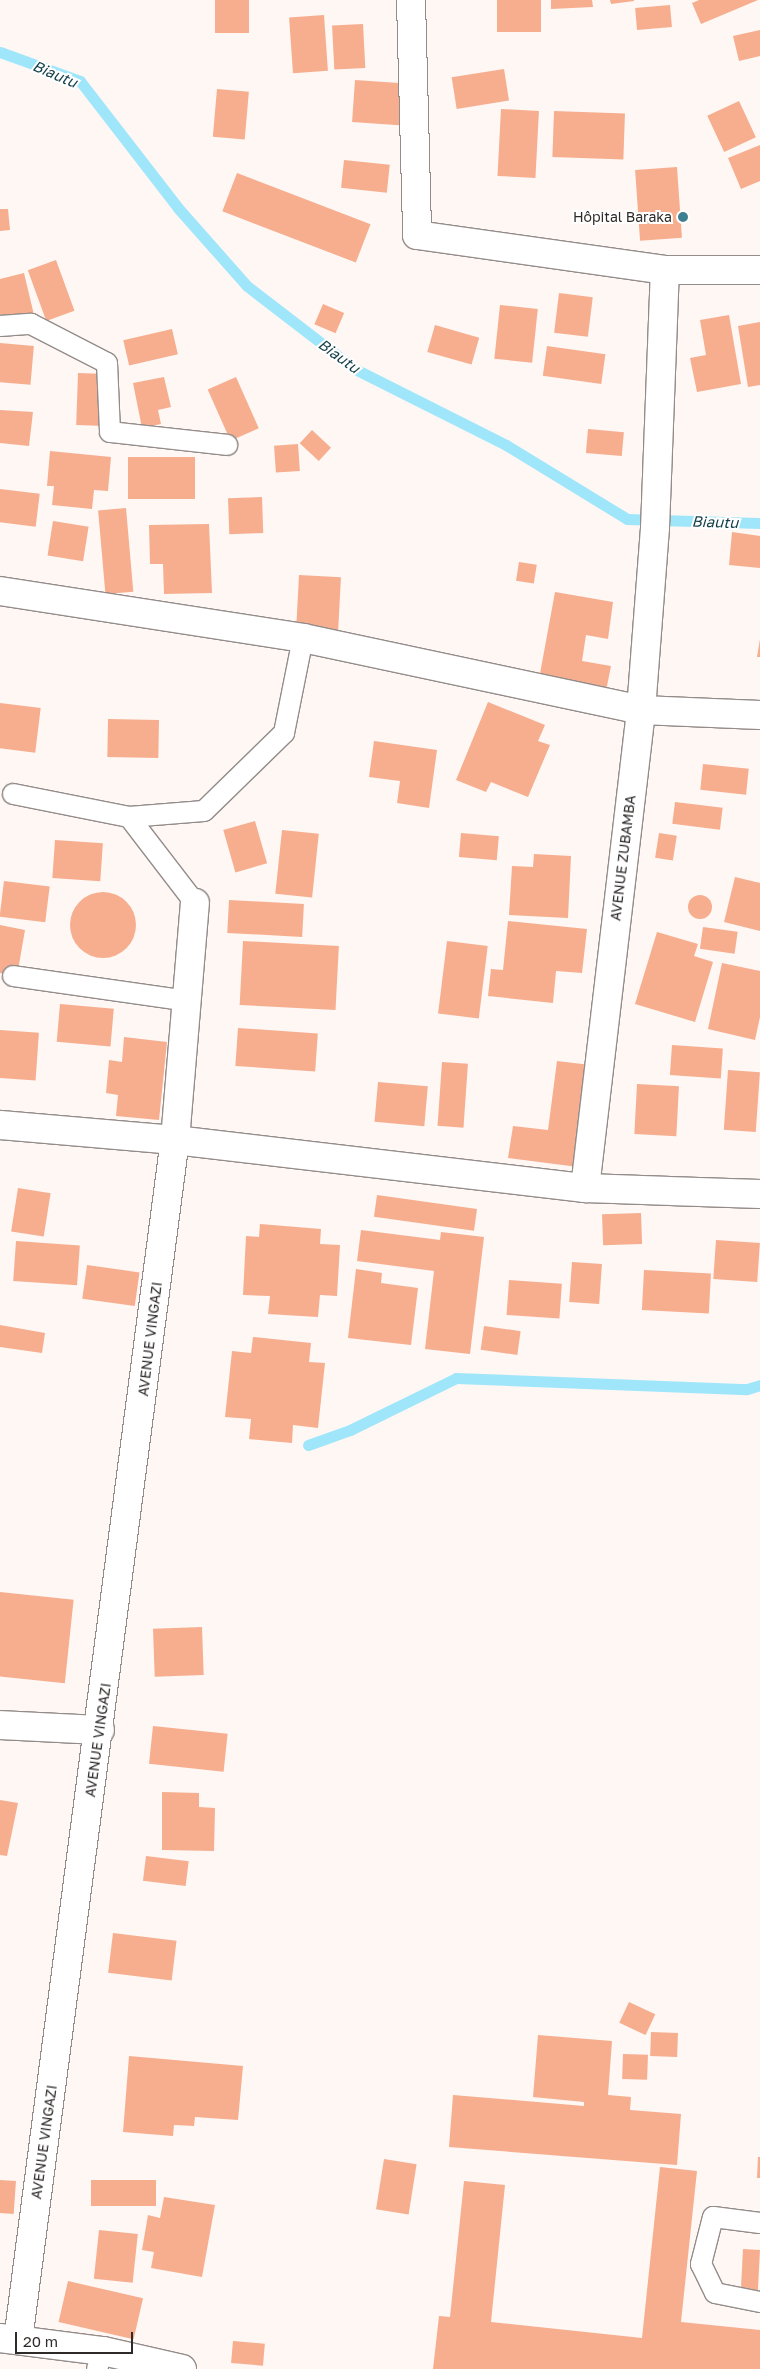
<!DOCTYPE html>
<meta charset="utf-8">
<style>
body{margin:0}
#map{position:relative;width:760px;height:2369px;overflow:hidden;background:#fef7f4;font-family:"Golos Text",sans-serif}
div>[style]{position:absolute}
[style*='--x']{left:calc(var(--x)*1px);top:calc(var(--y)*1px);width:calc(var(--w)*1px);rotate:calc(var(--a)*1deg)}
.stream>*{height:11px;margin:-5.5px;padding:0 5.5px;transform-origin:5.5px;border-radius:5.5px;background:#9fe6fa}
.building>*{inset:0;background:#f6ae8f;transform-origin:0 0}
.round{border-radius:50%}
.roads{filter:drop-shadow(1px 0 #938c8a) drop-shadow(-1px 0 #938c8a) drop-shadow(0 1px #938c8a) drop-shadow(0 -1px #938c8a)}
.lane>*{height:20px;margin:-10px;padding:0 10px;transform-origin:10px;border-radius:10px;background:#fff}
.street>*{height:28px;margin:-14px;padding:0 14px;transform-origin:14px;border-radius:14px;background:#fff}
.dots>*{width:14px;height:14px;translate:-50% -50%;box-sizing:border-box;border:2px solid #fff;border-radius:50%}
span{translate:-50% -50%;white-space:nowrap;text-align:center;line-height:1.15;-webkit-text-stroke:4px #fff;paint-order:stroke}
.poi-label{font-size:14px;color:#2d2a29}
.right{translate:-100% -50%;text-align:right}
.street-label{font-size:14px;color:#2d2a29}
.water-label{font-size:15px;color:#133e49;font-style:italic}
.scale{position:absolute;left:15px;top:2332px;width:118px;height:22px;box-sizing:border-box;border:2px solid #2d2a29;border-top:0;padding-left:6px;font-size:15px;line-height:18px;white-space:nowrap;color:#2d2a29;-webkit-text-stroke:4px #fff;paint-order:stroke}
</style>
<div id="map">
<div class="stream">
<div style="--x:0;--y:52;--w:85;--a:19.9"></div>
<div style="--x:80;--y:81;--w:160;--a:52.3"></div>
<div style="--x:178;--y:208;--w:104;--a:48.5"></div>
<div style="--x:247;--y:286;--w:136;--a:37.5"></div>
<div style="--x:355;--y:369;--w:169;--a:26.7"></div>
<div style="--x:506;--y:445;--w:142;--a:31.4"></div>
<div style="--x:627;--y:519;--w:133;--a:1.7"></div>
<div style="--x:308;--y:1445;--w:45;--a:-19.7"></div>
<div style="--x:350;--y:1430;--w:118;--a:-26.1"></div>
<div style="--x:456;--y:1378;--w:291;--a:2.2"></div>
<div style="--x:747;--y:1389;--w:14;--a:-17"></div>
</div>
<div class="building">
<div style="left:215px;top:0;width:34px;height:33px"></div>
<div style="left:497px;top:0;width:44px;height:32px"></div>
<div style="clip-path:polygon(551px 0,592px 0,593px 7px,551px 9px)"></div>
<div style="clip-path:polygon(610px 0,634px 0,634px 1px,611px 4px)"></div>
<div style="clip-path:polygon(699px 0,758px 0,701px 24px,692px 3px)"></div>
<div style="left:670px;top:5px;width:22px;height:35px;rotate:85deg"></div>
<div style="left:324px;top:15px;width:56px;height:35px;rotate:86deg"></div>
<div style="left:363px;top:24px;width:44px;height:31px;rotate:87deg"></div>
<div style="clip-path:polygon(760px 30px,760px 56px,739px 61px,733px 36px)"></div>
<div style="left:504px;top:69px;width:32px;height:53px;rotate:81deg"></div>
<div style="left:355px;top:80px;width:51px;height:42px;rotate:4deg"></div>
<div style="left:217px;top:89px;width:32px;height:48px;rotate:5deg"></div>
<div style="left:739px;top:101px;width:40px;height:35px;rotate:65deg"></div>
<div style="left:501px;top:109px;width:38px;height:67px;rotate:3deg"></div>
<div style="left:554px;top:111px;width:71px;height:46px;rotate:2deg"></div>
<div style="clip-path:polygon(760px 145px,760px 181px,741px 189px,728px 158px)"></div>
<div style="left:344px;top:160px;width:46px;height:28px;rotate:6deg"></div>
<div style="left:677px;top:167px;width:71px;height:42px;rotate:86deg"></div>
<div style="left:237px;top:173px;width:143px;height:41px;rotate:21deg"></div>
<div style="clip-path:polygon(0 209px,8px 209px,10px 230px,0 231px)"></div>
<div style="left:56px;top:260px;width:54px;height:30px;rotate:70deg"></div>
<div style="clip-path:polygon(24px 273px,34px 315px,0 323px,0 279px)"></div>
<div style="left:559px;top:293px;width:34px;height:40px;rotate:7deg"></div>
<div style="left:323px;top:304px;width:23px;height:22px;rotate:23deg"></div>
<div style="left:500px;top:305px;width:38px;height:54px;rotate:6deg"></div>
<div style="clip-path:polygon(729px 315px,741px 384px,697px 392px,690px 358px,706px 355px,700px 320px)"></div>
<div style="clip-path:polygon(760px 322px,760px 385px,748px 387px,738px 326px)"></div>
<div style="left:435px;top:325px;width:46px;height:28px;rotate:16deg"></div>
<div style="left:172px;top:329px;width:26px;height:50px;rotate:77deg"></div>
<div style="left:0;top:343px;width:34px;height:39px;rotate:5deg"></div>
<div style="left:547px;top:346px;width:59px;height:30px;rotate:8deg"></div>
<div style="left:78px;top:373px;width:29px;height:52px;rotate:2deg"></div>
<div style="clip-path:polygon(164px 377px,171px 407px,158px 410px,161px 424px,142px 428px,133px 383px)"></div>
<div style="left:236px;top:377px;width:56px;height:31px;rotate:66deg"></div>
<div style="clip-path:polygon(0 410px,33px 412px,29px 446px,0 443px)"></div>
<div style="left:588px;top:429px;width:36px;height:24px;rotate:5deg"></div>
<div style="left:312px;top:430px;width:26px;height:18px;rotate:43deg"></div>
<div style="left:298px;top:444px;width:27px;height:24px;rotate:86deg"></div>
<div style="clip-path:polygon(50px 451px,111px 457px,108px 491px,94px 490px,92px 509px,52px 505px,54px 486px,47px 486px)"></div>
<div style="left:128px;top:457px;width:67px;height:42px"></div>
<div style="left:0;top:489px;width:40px;height:33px;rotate:7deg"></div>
<div style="left:262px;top:497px;width:36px;height:34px;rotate:88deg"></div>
<div style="left:126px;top:508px;width:84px;height:28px;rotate:85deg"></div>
<div style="left:53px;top:521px;width:36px;height:35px;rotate:9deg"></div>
<div style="clip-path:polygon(209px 524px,212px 593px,164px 594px,163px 564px,150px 564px,149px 525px)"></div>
<div style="clip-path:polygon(732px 532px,760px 536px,760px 568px,729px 565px)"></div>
<div style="left:519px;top:562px;width:18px;height:19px;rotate:9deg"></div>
<div style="left:299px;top:575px;width:42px;height:53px;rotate:3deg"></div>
<div style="clip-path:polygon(555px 592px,613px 602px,608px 639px,586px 635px,582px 661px,611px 666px,604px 701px,537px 690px)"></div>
<div style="clip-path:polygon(760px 639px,760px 657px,757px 657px)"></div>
<div style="clip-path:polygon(488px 702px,545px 725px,538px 741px,550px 745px,528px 797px,491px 782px,486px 792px,456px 780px)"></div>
<div style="left:0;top:703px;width:41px;height:45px;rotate:7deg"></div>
<div style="left:108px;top:719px;width:51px;height:38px;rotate:1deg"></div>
<div style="clip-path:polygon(374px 741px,437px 750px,429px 808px,397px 803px,400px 781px,369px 777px)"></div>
<div style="left:703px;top:764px;width:46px;height:26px;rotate:6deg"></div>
<div style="left:675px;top:802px;width:48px;height:22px;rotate:7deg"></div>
<div style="left:255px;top:821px;width:44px;height:33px;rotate:74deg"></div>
<div style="left:282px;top:830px;width:37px;height:64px;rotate:6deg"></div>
<div style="left:461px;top:833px;width:38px;height:24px;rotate:5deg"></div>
<div style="left:659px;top:833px;width:18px;height:25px;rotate:9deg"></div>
<div style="left:55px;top:840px;width:48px;height:38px;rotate:4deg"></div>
<div style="clip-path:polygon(534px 854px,571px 856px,568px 918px,509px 915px,512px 866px,533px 867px)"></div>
<div style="clip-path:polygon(735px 877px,760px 883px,760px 931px,724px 922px)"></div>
<div style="left:4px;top:881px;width:46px;height:36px;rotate:7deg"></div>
<div class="round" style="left:70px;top:892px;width:66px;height:66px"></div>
<div class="round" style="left:688px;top:895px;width:24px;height:24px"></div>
<div style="left:229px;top:900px;width:75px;height:33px;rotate:3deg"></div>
<div style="clip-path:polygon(508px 921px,587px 929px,582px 973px,556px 971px,553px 1003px,488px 996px,491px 969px,503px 970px)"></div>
<div style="clip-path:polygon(0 925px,25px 930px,17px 976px,0 973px)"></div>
<div style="left:703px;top:927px;width:35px;height:22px;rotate:8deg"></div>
<div style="clip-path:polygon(657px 932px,698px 944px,694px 956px,713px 962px,695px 1022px,635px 1004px)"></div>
<div style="left:243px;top:941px;width:96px;height:64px;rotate:3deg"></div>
<div style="left:447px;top:941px;width:41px;height:73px;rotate:7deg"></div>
<div style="clip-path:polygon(722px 963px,760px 971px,760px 1017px,755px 1040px,708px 1029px)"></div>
<div style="left:60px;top:1004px;width:54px;height:38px;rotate:5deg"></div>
<div style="left:238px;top:1028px;width:80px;height:38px;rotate:4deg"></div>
<div style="left:0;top:1030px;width:39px;height:48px;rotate:4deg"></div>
<div style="clip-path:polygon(124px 1037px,167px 1042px,159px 1120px,116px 1116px,118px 1095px,106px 1093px,109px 1060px,122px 1062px)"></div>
<div style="left:672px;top:1045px;width:51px;height:30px;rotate:4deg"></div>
<div style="clip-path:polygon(557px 1061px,599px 1066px,586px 1168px,508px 1158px,513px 1126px,548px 1130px)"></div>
<div style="left:442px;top:1062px;width:26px;height:64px;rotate:4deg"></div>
<div style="left:728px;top:1070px;width:32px;height:60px;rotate:4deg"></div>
<div style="left:378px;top:1082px;width:50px;height:40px;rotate:5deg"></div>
<div style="left:637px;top:1084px;width:42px;height:50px;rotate:3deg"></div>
<div style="left:18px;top:1188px;width:33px;height:44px;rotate:9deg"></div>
<div style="left:377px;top:1195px;width:101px;height:22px;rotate:8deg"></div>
<div style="left:641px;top:1213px;width:31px;height:39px;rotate:88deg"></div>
<div style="clip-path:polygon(260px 1224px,321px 1229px,320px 1244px,340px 1245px,337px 1296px,320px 1295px,318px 1317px,268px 1314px,270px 1296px,243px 1295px,246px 1236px,259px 1237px)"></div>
<div style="clip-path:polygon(361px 1230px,440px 1240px,441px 1232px,484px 1237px,470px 1354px,425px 1349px,434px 1271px,357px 1261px)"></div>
<div style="left:716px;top:1240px;width:44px;height:39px;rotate:4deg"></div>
<div style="left:16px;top:1241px;width:64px;height:40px;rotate:4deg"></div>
<div style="left:572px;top:1262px;width:30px;height:40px;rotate:4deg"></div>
<div style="left:87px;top:1265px;width:53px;height:34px;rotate:8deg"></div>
<div style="clip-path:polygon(356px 1269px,382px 1273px,381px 1283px,418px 1288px,411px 1345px,348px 1338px)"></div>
<div style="left:644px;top:1270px;width:67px;height:40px;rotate:3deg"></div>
<div style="left:509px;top:1280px;width:53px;height:35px;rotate:4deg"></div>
<div style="clip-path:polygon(0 1325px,45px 1333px,42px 1353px,0 1347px)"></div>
<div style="left:484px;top:1326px;width:37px;height:24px;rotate:8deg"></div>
<div style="clip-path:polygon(253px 1337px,311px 1343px,309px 1362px,325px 1363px,318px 1428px,293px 1425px,292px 1443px,249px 1439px,251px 1419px,225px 1417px,232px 1351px,251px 1353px)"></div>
<div style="left:0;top:1592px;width:74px;height:84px;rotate:6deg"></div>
<div style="left:202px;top:1627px;width:48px;height:49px;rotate:88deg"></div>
<div style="left:153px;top:1726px;width:75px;height:38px;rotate:6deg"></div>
<div style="clip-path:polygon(162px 1792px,199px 1793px,199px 1807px,215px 1808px,214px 1851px,162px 1850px)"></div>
<div style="clip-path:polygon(0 1800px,18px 1803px,7px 1856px,0 1855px)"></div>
<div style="left:146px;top:1856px;width:43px;height:25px;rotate:7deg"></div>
<div style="left:113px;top:1933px;width:64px;height:40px;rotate:7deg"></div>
<div style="left:629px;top:2002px;width:29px;height:23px;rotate:25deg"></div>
<div style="left:651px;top:2032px;width:27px;height:24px;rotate:2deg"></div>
<div style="clip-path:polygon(538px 2035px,612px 2041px,608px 2095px,631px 2097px,630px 2110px,681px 2114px,677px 2165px,449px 2147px,453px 2095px,584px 2106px,584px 2102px,533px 2097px)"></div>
<div style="left:623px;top:2054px;width:25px;height:25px;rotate:2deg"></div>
<div style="clip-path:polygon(129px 2056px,243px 2066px,238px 2120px,195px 2117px,194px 2126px,174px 2125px,173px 2136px,123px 2132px)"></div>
<div style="clip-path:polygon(758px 2157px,760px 2157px,760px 2178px,757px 2178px)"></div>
<div style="left:384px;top:2159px;width:33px;height:51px;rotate:9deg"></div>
<div style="clip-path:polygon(660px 2167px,697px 2171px,681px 2322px,760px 2330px,760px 2369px,433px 2369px,439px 2316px,450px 2317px,464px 2181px,505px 2185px,491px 2322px,642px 2338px)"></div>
<div style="left:0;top:2180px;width:16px;height:33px;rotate:4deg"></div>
<div style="left:156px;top:2180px;width:26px;height:65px;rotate:90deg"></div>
<div style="clip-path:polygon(164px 2197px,215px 2205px,202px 2277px,151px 2268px,154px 2252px,142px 2250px,148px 2215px,160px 2218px)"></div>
<div style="left:99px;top:2230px;width:39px;height:49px;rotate:6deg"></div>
<div style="left:743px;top:2249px;width:17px;height:50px;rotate:3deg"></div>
<div style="left:68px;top:2281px;width:77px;height:42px;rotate:13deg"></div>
<div style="left:233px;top:2341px;width:32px;height:22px;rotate:5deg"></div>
</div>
<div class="roads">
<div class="lane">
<div style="--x:0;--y:326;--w:31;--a:-4"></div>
<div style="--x:31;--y:324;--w:85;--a:27.2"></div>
<div style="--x:107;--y:363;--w:69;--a:87.5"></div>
<div style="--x:110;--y:432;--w:118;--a:6.3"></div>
<div style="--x:13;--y:794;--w:118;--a:11.2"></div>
<div style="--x:129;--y:817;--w:108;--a:52.5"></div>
<div style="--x:129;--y:817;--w:75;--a:-4.6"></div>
<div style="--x:204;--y:811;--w:112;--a:-44.3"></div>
<div style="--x:284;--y:733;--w:97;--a:-78.7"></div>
<div style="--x:13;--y:976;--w:177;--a:8.1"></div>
<div style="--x:760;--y:2223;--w:47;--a:-172.7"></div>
<div style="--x:713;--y:2217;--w:49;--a:104.3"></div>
<div style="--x:701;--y:2264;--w:32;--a:64"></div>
<div style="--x:715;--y:2293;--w:46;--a:11.3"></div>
<div style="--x:97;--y:2369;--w:19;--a:-72"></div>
</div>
<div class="street">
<div style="--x:411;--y:0;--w:235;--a:88.5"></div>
<div style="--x:417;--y:235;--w:250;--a:8"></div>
<div style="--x:665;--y:270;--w:95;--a:0"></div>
<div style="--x:0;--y:591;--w:307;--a:8.8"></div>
<div style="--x:303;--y:638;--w:346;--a:12"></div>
<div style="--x:641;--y:710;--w:119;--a:2.4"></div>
<div style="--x:0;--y:1125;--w:176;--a:4.9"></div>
<div style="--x:175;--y:1140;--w:413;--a:6.7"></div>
<div style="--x:585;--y:1188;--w:175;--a:2"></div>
<div style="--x:585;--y:1188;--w:481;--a:-83.3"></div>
<div style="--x:641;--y:710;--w:183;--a:-85.6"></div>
<div style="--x:655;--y:528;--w:258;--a:-87.8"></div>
<div style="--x:0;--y:1725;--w:100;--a:2.9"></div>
<div style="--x:0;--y:2338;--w:104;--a:7.2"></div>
<div style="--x:103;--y:2351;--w:81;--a:12.8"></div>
<div style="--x:18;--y:2340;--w:1210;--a:-82.55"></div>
<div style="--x:175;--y:1140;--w:238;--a:-85.2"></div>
</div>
</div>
<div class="dots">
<div style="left:683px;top:217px;background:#3e7f91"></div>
</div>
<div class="poi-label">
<span class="right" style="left:672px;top:217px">Hôpital Baraka</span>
</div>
<div class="street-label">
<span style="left:623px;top:858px;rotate:-83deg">AVENUE ZUBAMBA</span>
<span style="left:150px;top:1339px;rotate:-83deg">AVENUE VINGAZI</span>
<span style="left:98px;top:1740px;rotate:-82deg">AVENUE VINGAZI</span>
<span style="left:44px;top:2142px;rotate:-82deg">AVENUE VINGAZI</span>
</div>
<div class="water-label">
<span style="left:55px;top:74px;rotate:23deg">Biautu</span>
<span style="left:339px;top:356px;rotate:36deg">Biautu</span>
<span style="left:715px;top:522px;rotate:2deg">Biautu</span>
</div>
<div class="scale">20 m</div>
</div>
